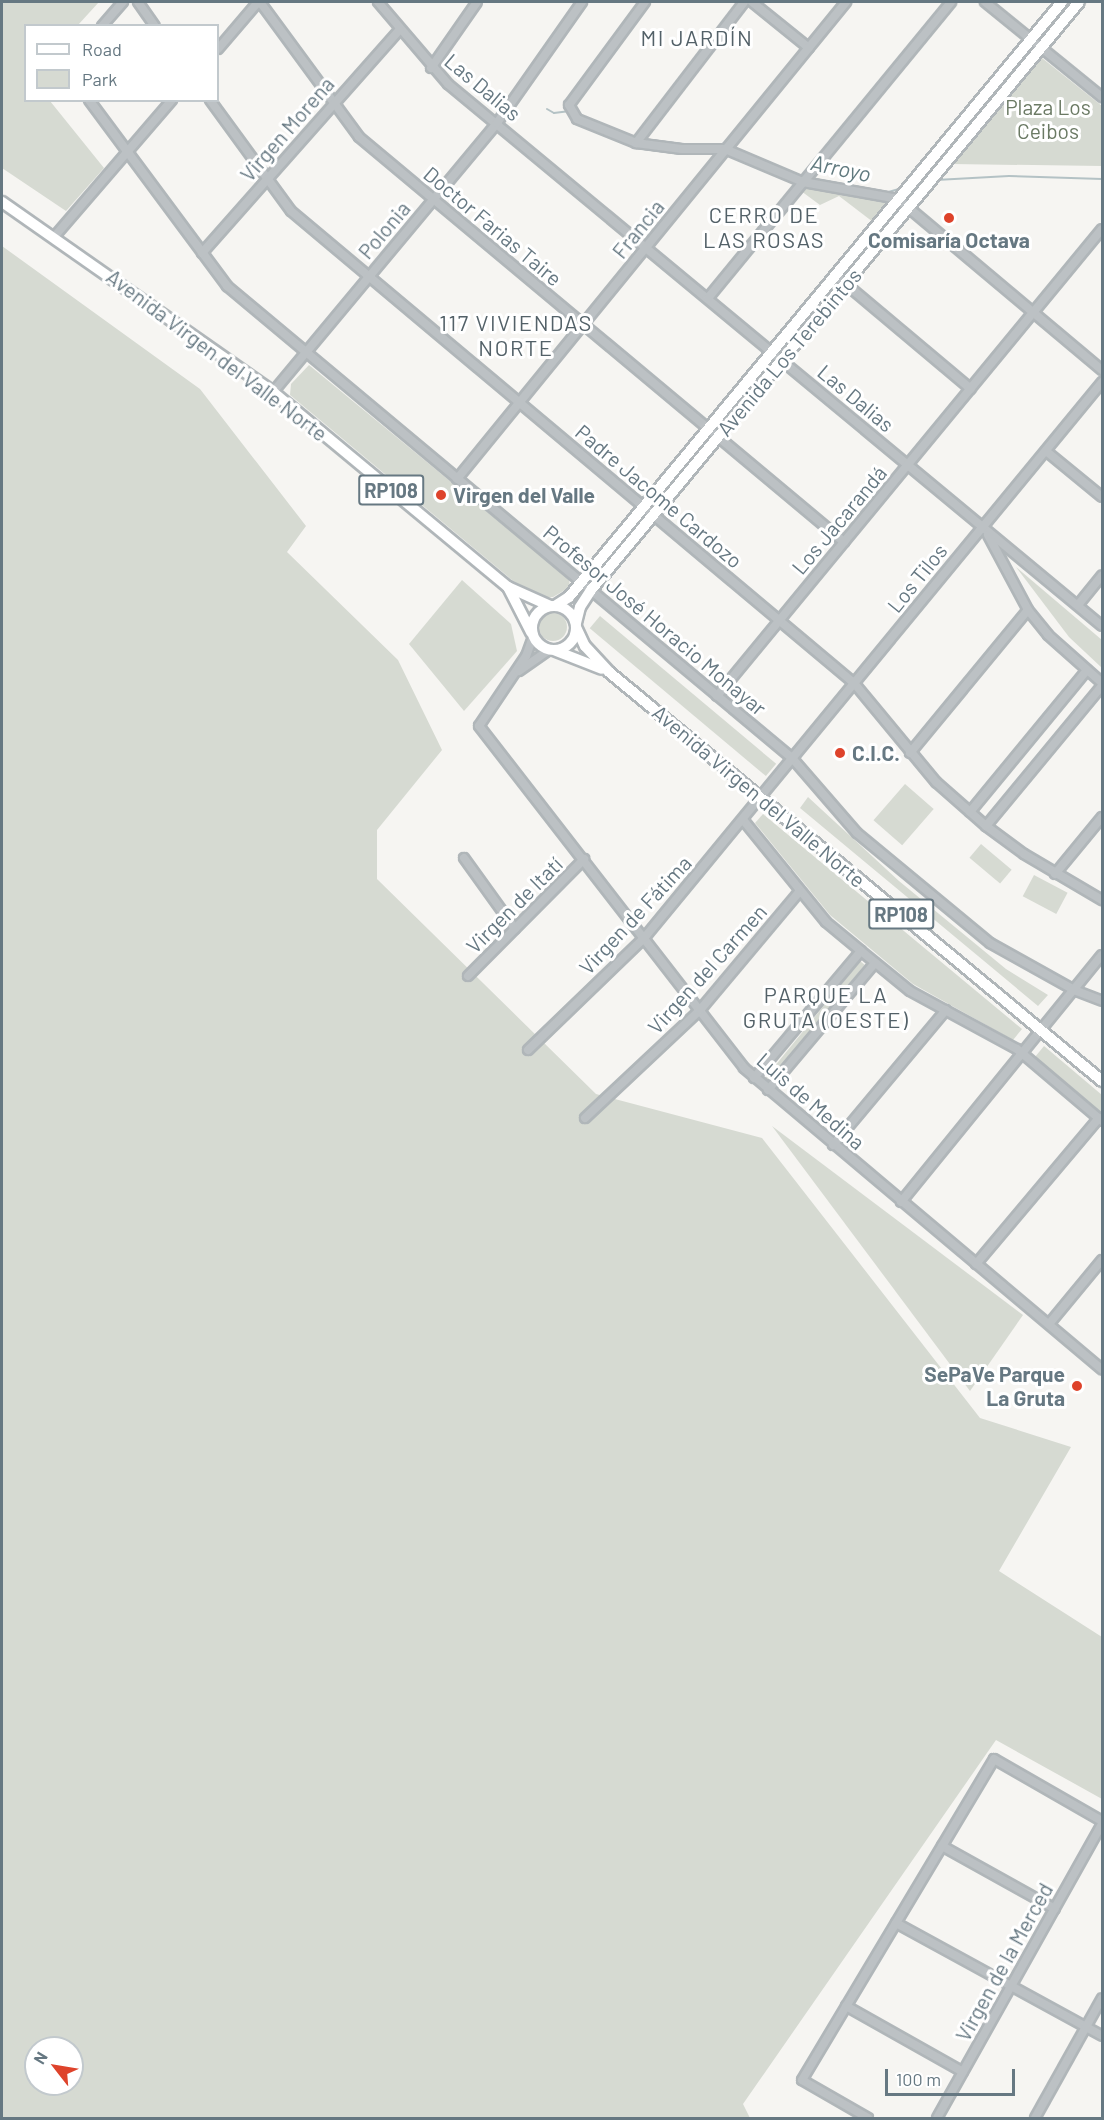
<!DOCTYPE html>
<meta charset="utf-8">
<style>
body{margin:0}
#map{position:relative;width:1104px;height:2120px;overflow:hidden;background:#f6f5f2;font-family:Barlow,sans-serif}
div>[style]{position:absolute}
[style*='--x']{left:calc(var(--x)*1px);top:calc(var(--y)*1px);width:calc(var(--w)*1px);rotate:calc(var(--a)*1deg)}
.green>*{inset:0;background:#d6dad2;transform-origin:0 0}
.round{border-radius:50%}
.stream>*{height:2px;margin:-1px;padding:0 1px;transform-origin:1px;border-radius:1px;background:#b4c2c5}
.roads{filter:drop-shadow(2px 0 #b0b6b9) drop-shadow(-2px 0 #b0b6b9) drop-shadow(0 2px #b0b6b9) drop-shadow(0 -2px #b0b6b9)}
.minor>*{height:8px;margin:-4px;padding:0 4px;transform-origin:4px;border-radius:4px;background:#bcc1c4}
.major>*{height:10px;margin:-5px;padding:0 5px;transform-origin:5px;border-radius:5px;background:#fff}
.major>.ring{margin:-5px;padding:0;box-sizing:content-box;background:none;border:10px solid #fff;border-radius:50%}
.dots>*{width:16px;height:16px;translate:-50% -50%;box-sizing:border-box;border:3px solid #fff;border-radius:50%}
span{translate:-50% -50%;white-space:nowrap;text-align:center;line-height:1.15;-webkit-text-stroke:6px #fff;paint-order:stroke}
.shield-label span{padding:2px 4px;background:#fff;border:2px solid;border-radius:4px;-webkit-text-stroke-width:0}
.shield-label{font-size:20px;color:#667882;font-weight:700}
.street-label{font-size:21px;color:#667882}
.park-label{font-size:21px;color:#6b7a64}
.poi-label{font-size:21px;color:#667882;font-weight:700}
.left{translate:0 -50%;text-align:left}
.right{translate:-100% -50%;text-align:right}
.neighbourhood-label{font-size:22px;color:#536168;letter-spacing:1.5px}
.water-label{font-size:22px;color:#617a7f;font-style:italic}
.frame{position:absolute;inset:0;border:3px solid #667882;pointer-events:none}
.legend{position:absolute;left:24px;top:24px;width:195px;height:78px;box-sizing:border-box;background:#fff;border:2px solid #c2c9cd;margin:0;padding:8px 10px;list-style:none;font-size:18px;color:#667882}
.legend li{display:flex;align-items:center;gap:12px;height:30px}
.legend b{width:30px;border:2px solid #c2c9cd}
.north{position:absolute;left:24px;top:2036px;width:60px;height:60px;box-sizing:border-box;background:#fff;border:2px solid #c2c9cd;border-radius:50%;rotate:301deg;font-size:16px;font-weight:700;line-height:24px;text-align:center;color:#667882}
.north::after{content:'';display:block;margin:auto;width:21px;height:27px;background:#de432b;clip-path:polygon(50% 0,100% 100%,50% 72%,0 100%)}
.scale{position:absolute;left:885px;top:2069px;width:130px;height:27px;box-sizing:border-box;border:3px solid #667882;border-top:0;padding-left:8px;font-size:18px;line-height:21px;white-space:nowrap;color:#667882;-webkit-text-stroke:4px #fff;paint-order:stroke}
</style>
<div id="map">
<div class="green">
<div style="clip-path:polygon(2px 2px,99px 2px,78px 25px,26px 26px,26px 100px,50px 101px,104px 168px,66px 211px,2px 168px)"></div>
<div style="clip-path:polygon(1042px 58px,1102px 106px,1102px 166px,952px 164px)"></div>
<div style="clip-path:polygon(804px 188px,885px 201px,887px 205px,873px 222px,839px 196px,820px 205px,801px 191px)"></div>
<div style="clip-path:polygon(evenodd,2px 246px,200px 389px,306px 526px,287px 552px,398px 660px,442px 750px,377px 830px,377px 879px,596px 1094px,762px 1138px,980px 1418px,1071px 1447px,999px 1571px,1102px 1637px,1102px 1799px,996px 1740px,743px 2104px,750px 2118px,2px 2118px,2px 246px,36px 2048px,72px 2048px,72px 2084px,36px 2084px,36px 2048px)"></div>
<div style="clip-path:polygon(309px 365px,569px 579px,570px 587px,553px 597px,541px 598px,524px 590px,290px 395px,291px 384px)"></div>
<div style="clip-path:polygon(1016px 567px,1102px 640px,1102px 668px,1069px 637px)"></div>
<div style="clip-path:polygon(462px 580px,511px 624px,517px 651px,464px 711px,409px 644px)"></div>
<div class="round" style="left:539px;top:613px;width:28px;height:28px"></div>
<div style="left:600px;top:616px;width:230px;height:16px;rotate:40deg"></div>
<div style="left:905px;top:784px;width:38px;height:48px;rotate:41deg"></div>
<div style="clip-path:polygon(808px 797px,899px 881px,1006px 969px,1048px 995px,1038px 1006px,800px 808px)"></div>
<div style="clip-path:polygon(763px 814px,1022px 1029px,1013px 1040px,913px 984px,830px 915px,755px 823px)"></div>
<div style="left:981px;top:844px;width:40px;height:18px;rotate:40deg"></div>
<div style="left:1034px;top:875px;width:38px;height:24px;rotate:28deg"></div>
<div style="left:860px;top:961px;width:6px;height:151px;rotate:39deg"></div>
<div style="clip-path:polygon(1044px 1046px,1102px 1095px,1102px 1113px,1035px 1057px)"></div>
<div style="clip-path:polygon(772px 1126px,1023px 1315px,970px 1391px)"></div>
</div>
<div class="stream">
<div style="--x:547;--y:109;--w:8;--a:30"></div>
<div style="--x:554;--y:113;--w:16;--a:-7"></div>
<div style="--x:578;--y:114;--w:39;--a:24"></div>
<div style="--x:731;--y:147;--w:15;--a:23"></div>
<div style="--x:936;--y:180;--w:73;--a:-3.1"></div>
<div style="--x:1009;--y:176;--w:93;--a:1.8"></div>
<div style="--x:885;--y:193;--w:18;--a:-16"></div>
</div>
<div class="roads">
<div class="minor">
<div style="--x:138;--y:2;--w:29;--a:55"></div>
<div style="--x:260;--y:2;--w:167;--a:53.7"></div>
<div style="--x:359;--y:137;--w:632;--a:39.86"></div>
<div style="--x:378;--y:2;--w:108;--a:49.5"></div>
<div style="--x:448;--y:84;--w:849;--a:39.65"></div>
<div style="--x:645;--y:2;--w:128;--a:126.4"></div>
<div style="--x:569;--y:105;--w:16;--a:60"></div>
<div style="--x:577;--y:119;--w:64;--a:22.1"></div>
<div style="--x:636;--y:143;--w:46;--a:7.4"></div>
<div style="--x:682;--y:149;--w:43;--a:0"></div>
<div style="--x:725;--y:149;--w:85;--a:22.9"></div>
<div style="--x:803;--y:182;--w:97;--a:10.1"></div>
<div style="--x:898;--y:199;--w:266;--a:40"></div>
<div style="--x:752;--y:2;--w:73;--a:38.9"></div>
<div style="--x:985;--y:2;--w:151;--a:39.1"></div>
<div style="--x:102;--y:26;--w:32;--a:-49"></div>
<div style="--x:218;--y:49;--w:62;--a:-49.6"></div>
<div style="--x:431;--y:68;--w:80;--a:-55.1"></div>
<div style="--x:89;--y:100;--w:232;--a:53.4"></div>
<div style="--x:227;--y:286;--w:736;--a:39.88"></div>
<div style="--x:792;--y:758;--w:99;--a:49.1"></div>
<div style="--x:857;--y:833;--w:173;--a:39.6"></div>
<div style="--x:990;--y:943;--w:96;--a:29.2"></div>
<div style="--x:1074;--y:990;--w:30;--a:21"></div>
<div style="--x:210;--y:100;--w:137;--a:53.9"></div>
<div style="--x:291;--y:211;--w:735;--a:39.98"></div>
<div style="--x:854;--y:683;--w:129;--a:50.4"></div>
<div style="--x:936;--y:782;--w:67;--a:41.3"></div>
<div style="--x:986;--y:826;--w:47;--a:36.4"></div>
<div style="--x:1024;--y:854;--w:91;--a:30.5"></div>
<div style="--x:636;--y:143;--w:178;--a:-52.5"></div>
<div style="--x:54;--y:237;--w:181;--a:-49.3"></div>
<div style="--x:202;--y:253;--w:298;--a:-48.5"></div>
<div style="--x:835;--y:275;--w:177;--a:40"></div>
<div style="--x:708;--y:298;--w:383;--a:-50.6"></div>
<div style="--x:273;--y:392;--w:350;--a:-50.2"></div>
<div style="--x:497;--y:123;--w:148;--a:-54.9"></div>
<div style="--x:1046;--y:451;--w:72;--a:39.4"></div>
<div style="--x:457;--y:479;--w:616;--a:-50.8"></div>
<div style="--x:988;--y:535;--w:85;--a:61.9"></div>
<div style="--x:1028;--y:610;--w:32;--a:51"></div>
<div style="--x:1048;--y:635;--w:72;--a:41.6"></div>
<div style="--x:1078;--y:605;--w:38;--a:-51"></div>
<div style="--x:533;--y:637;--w:20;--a:110"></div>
<div style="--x:526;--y:656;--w:84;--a:123.9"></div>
<div style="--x:479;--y:726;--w:433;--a:52.2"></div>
<div style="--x:744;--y:1068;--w:468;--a:40.1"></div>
<div style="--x:519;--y:671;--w:37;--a:-35"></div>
<div style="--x:717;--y:696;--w:605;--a:-50.5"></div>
<div style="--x:910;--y:753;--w:185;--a:-50.5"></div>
<div style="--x:970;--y:812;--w:184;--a:-50.5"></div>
<div style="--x:744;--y:821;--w:130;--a:50.9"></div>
<div style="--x:826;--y:922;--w:45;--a:39.6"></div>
<div style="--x:861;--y:951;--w:63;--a:39.2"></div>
<div style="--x:910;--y:991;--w:122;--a:28.5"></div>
<div style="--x:1017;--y:1049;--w:111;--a:40.3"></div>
<div style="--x:986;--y:826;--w:182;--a:-50.4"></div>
<div style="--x:464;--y:858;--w:87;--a:54.3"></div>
<div style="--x:1055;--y:874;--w:74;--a:-50.5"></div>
<div style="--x:468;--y:976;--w:165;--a:-45.2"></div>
<div style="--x:528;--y:1050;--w:163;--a:-44"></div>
<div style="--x:645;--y:937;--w:719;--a:-50.53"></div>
<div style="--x:754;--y:1078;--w:166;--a:-49.9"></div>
<div style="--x:768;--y:1090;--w:166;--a:-49.9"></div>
<div style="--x:585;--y:1118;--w:158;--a:-43.2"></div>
<div style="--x:700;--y:1010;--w:155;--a:-50"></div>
<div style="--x:833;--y:1145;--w:176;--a:-50.1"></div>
<div style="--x:901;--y:1202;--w:318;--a:-50.9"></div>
<div style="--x:976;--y:1264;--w:191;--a:-49.9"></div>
<div style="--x:1049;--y:1324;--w:83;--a:-50.4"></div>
<div style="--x:942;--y:1846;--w:129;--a:29.1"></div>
<div style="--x:896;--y:1923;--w:235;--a:28.7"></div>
<div style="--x:846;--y:2006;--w:134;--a:29.4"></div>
<div style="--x:868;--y:2118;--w:76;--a:-150.1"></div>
<div style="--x:802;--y:2080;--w:374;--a:-59.1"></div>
<div style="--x:994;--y:1759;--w:125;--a:29.9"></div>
<div style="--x:937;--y:2118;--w:337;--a:-60.7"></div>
<div style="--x:1035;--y:2118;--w:137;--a:-60.8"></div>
</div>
<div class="major">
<div style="--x:2;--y:202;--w:331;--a:35"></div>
<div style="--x:273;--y:392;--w:305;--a:39.7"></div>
<div style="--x:508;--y:587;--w:46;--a:24.3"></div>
<div style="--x:508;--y:587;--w:51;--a:62.9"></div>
<div class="ring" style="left:532px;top:606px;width:34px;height:34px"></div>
<div style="--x:555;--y:606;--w:17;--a:-33"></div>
<div style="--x:569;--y:597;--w:773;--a:-50.36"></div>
<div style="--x:576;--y:623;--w:16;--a:-76"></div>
<div style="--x:580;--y:607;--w:20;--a:-57"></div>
<div style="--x:591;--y:590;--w:764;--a:-50.31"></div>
<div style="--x:576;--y:627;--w:21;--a:65"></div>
<div style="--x:585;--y:646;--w:35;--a:47"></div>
<div style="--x:609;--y:672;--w:641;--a:39.68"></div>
<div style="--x:556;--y:651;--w:49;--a:21.4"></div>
</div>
</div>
<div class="dots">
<div style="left:949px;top:218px;background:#de432b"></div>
<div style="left:441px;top:495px;background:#de432b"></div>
<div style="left:840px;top:753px;background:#de432b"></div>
<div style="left:1077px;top:1386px;background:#de432b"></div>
</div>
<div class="shield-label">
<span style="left:391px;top:490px">RP108</span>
<span style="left:901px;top:914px">RP108</span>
</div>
<div class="street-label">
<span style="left:483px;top:87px;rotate:40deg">Las Dalias</span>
<span style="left:287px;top:129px;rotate:-49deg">Virgen Morena</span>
<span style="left:493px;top:226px;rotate:40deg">Doctor Farias Taire</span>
<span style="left:638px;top:229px;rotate:-51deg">Francia</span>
<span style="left:384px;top:230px;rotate:-50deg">Polonia</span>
<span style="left:789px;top:352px;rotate:-50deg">Avenida Los Terebintos</span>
<span style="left:217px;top:355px;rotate:37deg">Avenida Virgen del Valle Norte</span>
<span style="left:856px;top:398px;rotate:40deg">Las Dalias</span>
<span style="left:659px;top:496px;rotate:40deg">Padre Jacome Cardozo</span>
<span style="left:839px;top:520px;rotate:-50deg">Los Jacarandá</span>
<span style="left:917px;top:578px;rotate:-51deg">Los Tilos</span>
<span style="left:655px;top:620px;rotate:40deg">Profesor José Horacio Monayar</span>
<span style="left:759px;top:796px;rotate:40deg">Avenida Virgen del Valle Norte</span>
<span style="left:514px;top:905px;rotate:-45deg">Virgen de Itatí</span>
<span style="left:635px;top:915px;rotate:-47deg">Virgen de Fátima</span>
<span style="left:707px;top:969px;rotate:-48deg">Virgen del Carmen</span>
<span style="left:811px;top:1101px;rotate:41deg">Luis de Medina</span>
<span style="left:1004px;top:1962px;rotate:-61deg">Virgen de la Merced</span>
</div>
<div class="park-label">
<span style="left:1048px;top:119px">Plaza Los<br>Ceibos</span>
</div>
<div class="poi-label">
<span style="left:949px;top:240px">Comisaría Octava</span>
<span class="left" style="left:453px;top:495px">Virgen del Valle</span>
<span class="left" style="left:852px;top:753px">C.I.C.</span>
<span class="right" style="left:1065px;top:1386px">SePaVe Parque<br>La Gruta</span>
</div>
<div class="neighbourhood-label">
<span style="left:697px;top:38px">MI JARDÍN</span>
<span style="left:764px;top:227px">CERRO DE<br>LAS ROSAS</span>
<span style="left:516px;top:335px">117 VIVIENDAS<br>NORTE</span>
<span style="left:826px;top:1007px">PARQUE LA<br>GRUTA (OESTE)</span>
</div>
<div class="water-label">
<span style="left:841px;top:168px;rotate:12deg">Arroyo</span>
</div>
<div class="frame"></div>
<ul class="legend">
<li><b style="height:8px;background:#fff"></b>Road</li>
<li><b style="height:16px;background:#d6dad2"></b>Park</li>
</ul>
<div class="north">N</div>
<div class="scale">100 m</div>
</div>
